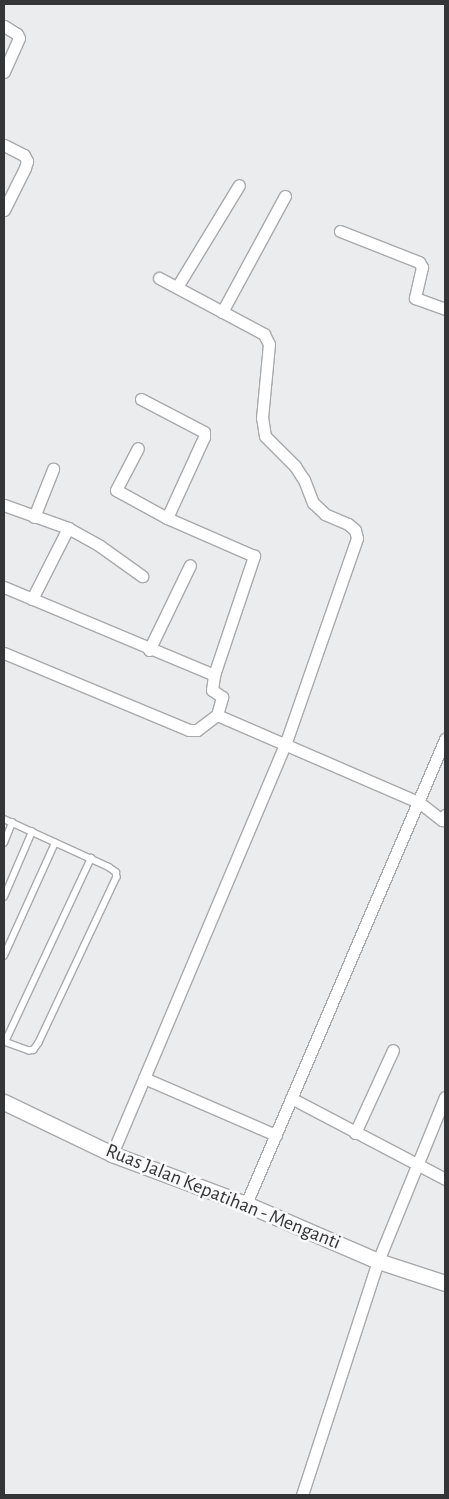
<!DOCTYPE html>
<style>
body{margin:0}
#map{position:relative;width:449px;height:1499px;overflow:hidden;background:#ebecee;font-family:"Alegreya Sans",sans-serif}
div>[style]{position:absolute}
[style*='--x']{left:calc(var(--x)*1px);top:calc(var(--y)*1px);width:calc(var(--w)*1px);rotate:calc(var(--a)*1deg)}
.roads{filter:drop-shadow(1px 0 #a8a9ab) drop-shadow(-1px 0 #a8a9ab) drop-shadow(0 1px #a8a9ab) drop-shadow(0 -1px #a8a9ab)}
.service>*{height:5.5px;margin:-2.75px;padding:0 2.75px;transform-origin:2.75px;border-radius:2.75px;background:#fff}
.minor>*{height:11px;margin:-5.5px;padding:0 5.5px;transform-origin:5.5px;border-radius:5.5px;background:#fff}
.secondary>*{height:15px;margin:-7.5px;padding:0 7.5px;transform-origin:7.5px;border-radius:7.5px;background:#fff}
span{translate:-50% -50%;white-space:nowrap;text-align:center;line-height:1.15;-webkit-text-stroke:5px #f9f9fc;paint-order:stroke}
.street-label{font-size:20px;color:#343536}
.frame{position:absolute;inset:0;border:5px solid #343536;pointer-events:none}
</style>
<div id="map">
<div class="roads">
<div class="service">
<div style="--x:4;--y:819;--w:115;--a:24.6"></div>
<div style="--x:109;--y:867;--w:9;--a:36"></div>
<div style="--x:116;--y:872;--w:5;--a:79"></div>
<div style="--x:117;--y:877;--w:183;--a:115.2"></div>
<div style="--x:39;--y:1043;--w:9;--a:126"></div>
<div style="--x:34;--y:1050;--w:5;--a:169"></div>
<div style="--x:29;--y:1051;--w:27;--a:-160"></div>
<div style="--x:4;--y:843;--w:22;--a:-68"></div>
<div style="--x:4;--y:897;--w:71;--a:-66.7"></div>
<div style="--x:4;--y:956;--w:124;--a:-65.7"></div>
<div style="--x:5;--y:1042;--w:203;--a:-64.9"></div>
</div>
<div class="minor">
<div style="--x:4;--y:26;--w:15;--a:32"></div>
<div style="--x:17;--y:34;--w:4;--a:63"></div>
<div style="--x:19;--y:38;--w:37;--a:114"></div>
<div style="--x:4;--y:145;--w:22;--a:27"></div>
<div style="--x:24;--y:155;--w:7;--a:63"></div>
<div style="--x:27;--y:161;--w:7;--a:106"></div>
<div style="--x:25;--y:168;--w:47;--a:116.6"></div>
<div style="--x:340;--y:231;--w:85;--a:21.4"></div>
<div style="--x:419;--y:262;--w:6;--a:59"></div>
<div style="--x:422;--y:267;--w:32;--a:103"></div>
<div style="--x:415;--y:298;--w:32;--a:20"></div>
<div style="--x:177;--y:287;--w:119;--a:-58.7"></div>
<div style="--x:222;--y:312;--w:132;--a:-61.5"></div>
<div style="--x:141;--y:399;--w:71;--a:27.6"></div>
<div style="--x:204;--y:432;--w:5;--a:90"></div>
<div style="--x:204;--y:437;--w:89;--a:114.6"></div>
<div style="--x:4;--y:505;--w:68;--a:19.8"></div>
<div style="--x:68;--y:528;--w:37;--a:29"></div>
<div style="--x:100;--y:546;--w:52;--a:35.5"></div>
<div style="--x:34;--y:517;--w:52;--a:-68.4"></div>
<div style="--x:4;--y:587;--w:228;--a:22.7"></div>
<div style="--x:32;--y:599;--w:80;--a:-63.1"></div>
<div style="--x:149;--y:650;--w:94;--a:-64.2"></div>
<div style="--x:4;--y:653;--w:200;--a:22.6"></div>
<div style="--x:189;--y:730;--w:8;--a:0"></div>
<div style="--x:197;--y:730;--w:25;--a:-37"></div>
<div style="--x:217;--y:715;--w:19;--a:-74"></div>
<div style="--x:222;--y:697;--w:12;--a:-145"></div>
<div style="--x:212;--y:690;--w:15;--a:-82"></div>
<div style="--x:214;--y:675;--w:126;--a:-71.4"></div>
<div style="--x:254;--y:556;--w:95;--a:-156.4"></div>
<div style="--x:167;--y:518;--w:58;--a:-151.2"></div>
<div style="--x:116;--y:490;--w:47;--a:-62.4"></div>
<div style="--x:217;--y:715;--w:221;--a:23.4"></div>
<div style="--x:420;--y:803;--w:28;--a:38"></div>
<div style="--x:442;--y:820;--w:6;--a:-59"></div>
<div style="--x:144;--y:1078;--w:144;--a:23.4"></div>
<div style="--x:291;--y:1098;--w:174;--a:27.7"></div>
<div style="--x:355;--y:1133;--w:91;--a:-65.4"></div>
<div style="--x:112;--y:1154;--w:444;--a:-67.1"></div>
<div style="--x:285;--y:745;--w:219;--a:-70.8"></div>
<div style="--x:357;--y:538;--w:8;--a:-104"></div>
<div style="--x:355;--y:530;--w:9;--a:-139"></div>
<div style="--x:348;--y:524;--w:25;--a:-157"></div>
<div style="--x:325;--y:514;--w:16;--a:-137"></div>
<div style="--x:313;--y:503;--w:25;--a:-111"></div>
<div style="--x:304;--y:480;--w:17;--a:-123"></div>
<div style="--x:295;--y:466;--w:42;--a:-135"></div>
<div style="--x:265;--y:436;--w:18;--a:-99"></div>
<div style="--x:262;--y:418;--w:74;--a:-84.6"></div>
<div style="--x:269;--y:344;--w:11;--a:-117"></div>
<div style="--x:264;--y:334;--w:119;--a:-151.9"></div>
<div style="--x:246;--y:1204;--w:506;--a:-66.83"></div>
<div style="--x:302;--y:1495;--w:246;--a:-72"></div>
<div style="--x:378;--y:1261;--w:177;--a:-67.8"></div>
</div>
<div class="secondary">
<div style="--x:4;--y:1102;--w:120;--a:25.7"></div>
<div style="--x:112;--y:1154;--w:143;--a:20.5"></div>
<div style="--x:246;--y:1204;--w:144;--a:23.4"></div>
<div style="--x:378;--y:1261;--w:71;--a:18.2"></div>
</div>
</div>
<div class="street-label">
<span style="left:223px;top:1197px;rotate:22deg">Ruas Jalan Kepatihan - Menganti</span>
</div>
<div class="frame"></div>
</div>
